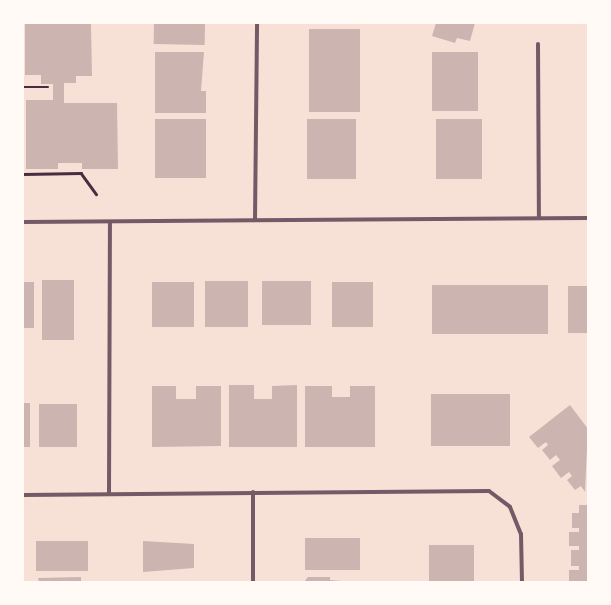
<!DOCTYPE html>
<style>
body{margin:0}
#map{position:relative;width:611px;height:605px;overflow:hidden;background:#f7e1d7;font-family:"DejaVu Sans",sans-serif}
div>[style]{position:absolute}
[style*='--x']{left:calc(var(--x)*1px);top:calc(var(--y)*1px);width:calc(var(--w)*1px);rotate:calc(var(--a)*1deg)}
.building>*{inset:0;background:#ccb4b1;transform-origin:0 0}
.path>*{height:2.5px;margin:-1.25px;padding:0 1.25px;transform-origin:1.25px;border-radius:1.25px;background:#4a2c40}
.minor>*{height:4px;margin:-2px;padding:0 2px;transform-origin:2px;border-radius:2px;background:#755966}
span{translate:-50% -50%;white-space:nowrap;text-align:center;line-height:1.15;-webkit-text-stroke:4px #fffaf5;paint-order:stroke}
.frame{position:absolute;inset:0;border:24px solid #fffaf5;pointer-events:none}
</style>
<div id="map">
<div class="building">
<div style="clip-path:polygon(25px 23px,91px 23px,92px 76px,76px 76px,76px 83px,64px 83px,64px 103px,117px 103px,118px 169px,82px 169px,82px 163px,58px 163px,58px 169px,26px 169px,26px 100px,53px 100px,53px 84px,41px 84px,41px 75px,25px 75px)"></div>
<div style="left:154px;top:23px;width:51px;height:21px;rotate:1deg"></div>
<div style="clip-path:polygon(436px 23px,475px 23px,470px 41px,457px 38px,455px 43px,432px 36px)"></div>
<div style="left:309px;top:29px;width:51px;height:83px"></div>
<div style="clip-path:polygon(155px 52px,204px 52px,201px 91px,206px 91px,206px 113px,155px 113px)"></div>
<div style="left:478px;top:52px;width:59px;height:46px;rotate:90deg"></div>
<div style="left:206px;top:119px;width:59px;height:51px;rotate:90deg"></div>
<div style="left:307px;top:119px;width:49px;height:60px"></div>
<div style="left:436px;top:119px;width:46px;height:60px"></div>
<div style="left:42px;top:280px;width:32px;height:60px"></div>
<div style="left:205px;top:281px;width:43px;height:46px"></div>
<div style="left:311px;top:281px;width:44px;height:49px;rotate:90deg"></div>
<div style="left:23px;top:282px;width:11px;height:46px"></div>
<div style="left:152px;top:282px;width:42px;height:45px"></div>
<div style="left:332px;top:282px;width:41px;height:45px"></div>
<div style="left:432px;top:285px;width:116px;height:49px"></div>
<div style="left:588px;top:286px;width:47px;height:20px;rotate:90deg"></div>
<div style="clip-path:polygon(229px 385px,254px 385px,254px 399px,272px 399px,272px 386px,297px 385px,297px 447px,229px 447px)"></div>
<div style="clip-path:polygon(152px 386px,176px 386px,176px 399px,196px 399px,196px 386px,221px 386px,221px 446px,152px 447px)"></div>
<div style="clip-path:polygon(305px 386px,332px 386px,332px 397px,350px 397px,350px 386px,375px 386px,375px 447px,305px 447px)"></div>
<div style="left:431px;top:394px;width:79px;height:52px"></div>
<div style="left:23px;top:403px;width:7px;height:44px"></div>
<div style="left:39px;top:404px;width:38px;height:43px"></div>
<div style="clip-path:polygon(570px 405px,588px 429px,585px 492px,581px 486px,575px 490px,567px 480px,572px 476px,569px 472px,561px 478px,552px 466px,560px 460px,556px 455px,550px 460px,542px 450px,548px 445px,546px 442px,538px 448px,529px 437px)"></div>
<div style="clip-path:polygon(579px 505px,588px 505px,588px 582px,569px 582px,569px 570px,579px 570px,579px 566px,571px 566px,571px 550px,579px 550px,579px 546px,569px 546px,569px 532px,579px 532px,579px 528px,572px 528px,572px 513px,579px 513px)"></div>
<div style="left:305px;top:538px;width:55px;height:32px"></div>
<div style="left:36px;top:541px;width:52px;height:30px"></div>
<div style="clip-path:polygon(143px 541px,194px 544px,194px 568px,143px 572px)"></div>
<div style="left:429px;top:545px;width:45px;height:37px"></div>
<div style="clip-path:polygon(81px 577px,81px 582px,39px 582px,38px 578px)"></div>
<div style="clip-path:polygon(308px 577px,330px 577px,330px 580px,353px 582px,304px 582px)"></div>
</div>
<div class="path">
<div style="--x:23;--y:87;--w:25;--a:0"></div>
<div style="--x:23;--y:174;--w:58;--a:-1"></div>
<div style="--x:81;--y:173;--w:26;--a:54"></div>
</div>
<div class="minor">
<div style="--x:538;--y:44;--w:174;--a:89.7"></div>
<div style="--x:255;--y:220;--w:197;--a:-89.4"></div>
<div style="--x:23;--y:222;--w:565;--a:-0.41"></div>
<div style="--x:253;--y:492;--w:90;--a:90"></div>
<div style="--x:109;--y:494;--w:271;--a:-89.8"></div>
<div style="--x:23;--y:495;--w:466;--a:-0.5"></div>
<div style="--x:489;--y:491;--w:26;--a:37"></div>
<div style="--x:510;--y:507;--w:29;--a:68"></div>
<div style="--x:521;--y:534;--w:48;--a:88.8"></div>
</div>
<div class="frame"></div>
</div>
